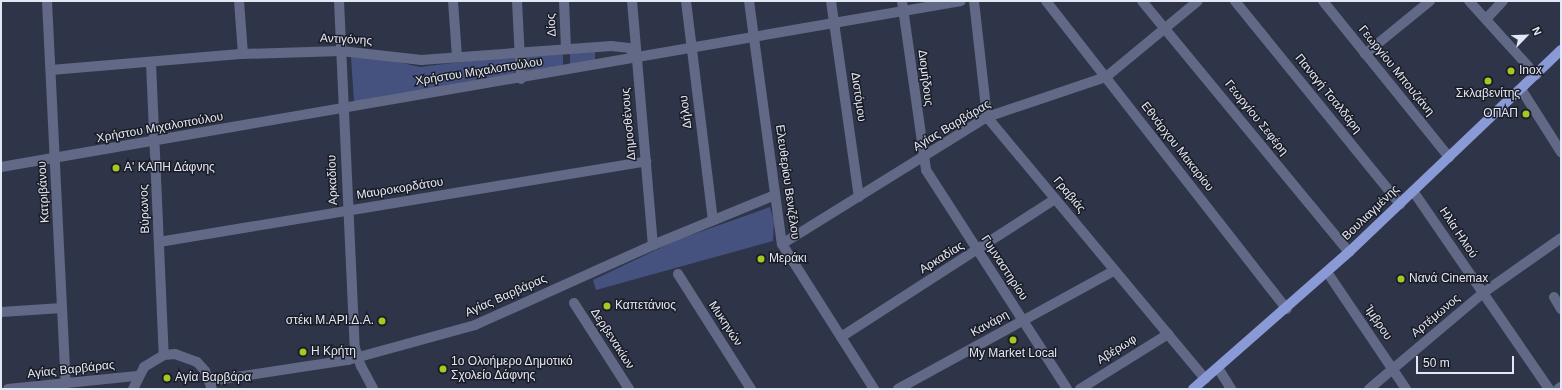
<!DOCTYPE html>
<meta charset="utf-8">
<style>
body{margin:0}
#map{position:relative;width:1562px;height:390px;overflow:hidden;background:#2f3549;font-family:Arial,sans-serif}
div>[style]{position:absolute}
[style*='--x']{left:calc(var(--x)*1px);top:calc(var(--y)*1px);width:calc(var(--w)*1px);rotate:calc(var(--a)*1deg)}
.green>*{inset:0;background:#45517f}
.minor>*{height:10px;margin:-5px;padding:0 5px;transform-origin:5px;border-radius:5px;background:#616986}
.major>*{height:10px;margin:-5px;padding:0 5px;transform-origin:5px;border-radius:5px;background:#8a9ad6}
.dots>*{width:11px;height:11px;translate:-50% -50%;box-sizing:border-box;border:2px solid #1a1d26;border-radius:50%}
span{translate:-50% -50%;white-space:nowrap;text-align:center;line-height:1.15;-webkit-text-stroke:3px #1a1d26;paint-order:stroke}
.street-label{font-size:12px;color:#e4e8f5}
.poi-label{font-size:12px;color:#e4e8f5}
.left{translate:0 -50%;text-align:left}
.right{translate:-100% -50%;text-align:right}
.frame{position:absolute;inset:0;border:2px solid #e4e8f5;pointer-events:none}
.north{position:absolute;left:1506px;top:16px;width:40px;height:40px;-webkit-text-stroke:3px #1a1d26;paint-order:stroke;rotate:66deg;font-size:11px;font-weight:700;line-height:16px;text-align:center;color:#e4e8f5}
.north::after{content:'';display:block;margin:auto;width:14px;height:18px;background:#e4e8f5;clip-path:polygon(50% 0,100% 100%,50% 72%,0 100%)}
.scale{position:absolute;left:1416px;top:356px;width:98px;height:18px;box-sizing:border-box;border:2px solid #e4e8f5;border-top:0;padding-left:5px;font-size:12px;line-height:14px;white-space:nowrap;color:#e4e8f5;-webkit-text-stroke:3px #1a1d26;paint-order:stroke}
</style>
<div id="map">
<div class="green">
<div style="clip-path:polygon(595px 48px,595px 62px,570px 66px,570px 51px)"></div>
<div style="clip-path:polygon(563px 50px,563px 67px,525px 74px,523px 54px)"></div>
<div style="clip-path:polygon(515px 55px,514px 75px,354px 102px,351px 57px,385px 59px,420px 67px)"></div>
<div style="clip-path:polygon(770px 207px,774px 221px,773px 241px,596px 290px,593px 280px,677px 240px)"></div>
</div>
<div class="minor">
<div style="--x:47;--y:1;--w:382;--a:87.2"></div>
<div style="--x:239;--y:1;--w:53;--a:85.7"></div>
<div style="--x:339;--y:1;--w:347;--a:87.4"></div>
<div style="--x:355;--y:348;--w:19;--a:72"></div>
<div style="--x:361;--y:366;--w:26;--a:62"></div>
<div style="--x:453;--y:1;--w:56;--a:85.9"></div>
<div style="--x:517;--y:1;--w:78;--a:87.1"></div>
<div style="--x:564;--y:1;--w:47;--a:87.6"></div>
<div style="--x:632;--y:1;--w:245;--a:85.1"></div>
<div style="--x:686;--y:1;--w:221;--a:83"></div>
<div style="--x:749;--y:1;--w:245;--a:82.3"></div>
<div style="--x:782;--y:244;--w:172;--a:57.6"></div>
<div style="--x:831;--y:1;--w:198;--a:81.9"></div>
<div style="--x:902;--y:1;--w:171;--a:81.9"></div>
<div style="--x:926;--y:170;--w:260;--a:57.2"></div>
<div style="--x:974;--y:1;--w:117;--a:83.6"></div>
<div style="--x:987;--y:117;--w:341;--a:50.2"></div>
<div style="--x:1046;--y:1;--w:391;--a:52"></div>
<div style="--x:1142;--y:1;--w:325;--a:50.5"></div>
<div style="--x:1235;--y:1;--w:262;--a:50.9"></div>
<div style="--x:1323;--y:1;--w:201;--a:51.1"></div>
<div style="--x:1469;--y:1;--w:100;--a:47.8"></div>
<div style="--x:1486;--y:19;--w:25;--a:-47"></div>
<div style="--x:1365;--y:54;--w:84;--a:-39.2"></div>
<div style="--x:151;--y:63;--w:292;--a:87.5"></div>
<div style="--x:51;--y:70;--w:193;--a:-4.8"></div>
<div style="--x:243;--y:54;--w:98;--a:-1.8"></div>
<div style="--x:341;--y:51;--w:81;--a:6.4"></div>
<div style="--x:421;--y:60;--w:191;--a:-4.2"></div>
<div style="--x:611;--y:46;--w:18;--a:6"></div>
<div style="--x:629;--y:48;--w:11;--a:49"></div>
<div style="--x:1521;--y:89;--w:75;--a:57.6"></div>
<div style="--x:1;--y:167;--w:974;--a:-9.81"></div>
<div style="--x:1413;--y:191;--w:240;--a:55.5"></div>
<div style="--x:159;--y:242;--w:494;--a:-9.4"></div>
<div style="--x:782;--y:244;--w:241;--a:-31.8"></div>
<div style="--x:987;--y:117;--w:126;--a:-18.6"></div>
<div style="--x:1106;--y:77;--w:119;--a:-39.6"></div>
<div style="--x:1327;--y:272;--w:141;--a:56"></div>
<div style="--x:678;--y:274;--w:136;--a:57.6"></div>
<div style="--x:1554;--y:297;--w:14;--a:60"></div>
<div style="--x:574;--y:303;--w:102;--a:57.4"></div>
<div style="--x:1;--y:312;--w:61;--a:-3.8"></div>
<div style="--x:841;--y:337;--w:255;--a:-32.8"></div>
<div style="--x:1218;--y:368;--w:25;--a:58"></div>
<div style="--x:210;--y:381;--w:140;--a:-8.7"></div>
<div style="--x:348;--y:360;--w:132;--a:-15.4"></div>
<div style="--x:475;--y:325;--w:195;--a:-24.2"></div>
<div style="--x:653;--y:245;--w:132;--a:-22.3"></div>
<div style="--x:8;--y:389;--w:130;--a:-5.8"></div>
<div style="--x:133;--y:389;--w:25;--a:-63"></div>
<div style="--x:144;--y:367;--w:23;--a:-31"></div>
<div style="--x:164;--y:355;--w:11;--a:-5"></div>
<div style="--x:175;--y:354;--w:23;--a:20"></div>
<div style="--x:197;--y:362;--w:12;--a:48"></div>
<div style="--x:205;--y:371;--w:19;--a:69"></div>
<div style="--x:898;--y:389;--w:247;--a:-28.7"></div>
<div style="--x:1080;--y:389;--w:104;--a:-32"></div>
<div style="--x:1369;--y:389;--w:149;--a:-40.1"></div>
<div style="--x:1483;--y:293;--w:95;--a:-35.2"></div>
<div style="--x:1558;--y:389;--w:4;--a:-34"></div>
</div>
<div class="major">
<div style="--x:1193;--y:389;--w:208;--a:-41.3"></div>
<div style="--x:1349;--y:252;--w:293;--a:-43.6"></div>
</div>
<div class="dots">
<div style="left:1511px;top:71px;background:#a5c823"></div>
<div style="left:1488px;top:81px;background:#a5c823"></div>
<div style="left:1526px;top:114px;background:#a5c823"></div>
<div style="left:116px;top:168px;background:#a5c823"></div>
<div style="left:761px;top:259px;background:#a5c823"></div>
<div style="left:1401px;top:279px;background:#a5c823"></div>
<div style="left:607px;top:306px;background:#a5c823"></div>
<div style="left:382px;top:321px;background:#a5c823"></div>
<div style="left:1013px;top:340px;background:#a5c823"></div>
<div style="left:303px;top:352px;background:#a5c823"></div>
<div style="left:443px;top:369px;background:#a5c823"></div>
<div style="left:167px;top:378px;background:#a5c823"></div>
</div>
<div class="street-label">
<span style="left:552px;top:25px;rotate:-93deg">Δίος</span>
<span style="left:346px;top:40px;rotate:3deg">Αντιγόνης</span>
<span style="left:1396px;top:71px;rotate:51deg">Γεωργίου Μπουζιάνη</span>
<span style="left:479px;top:72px;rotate:-9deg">Χρήστου Μιχαλοπούλου</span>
<span style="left:925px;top:78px;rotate:83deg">Διομήδους</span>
<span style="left:1328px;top:94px;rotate:51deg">Παναγή Τσαλδάρη</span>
<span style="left:858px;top:97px;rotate:82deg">Διστόμου</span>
<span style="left:686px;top:112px;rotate:-97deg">Δήλου</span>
<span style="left:1256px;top:118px;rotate:51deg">Γεωργίου Σεφέρη</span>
<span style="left:629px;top:124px;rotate:-95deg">Δημοσθένους</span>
<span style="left:952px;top:126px;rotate:-31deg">Αγίας Βαρβάρας</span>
<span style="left:160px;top:128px;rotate:-10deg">Χρήστου Μιχαλοπούλου</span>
<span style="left:1177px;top:147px;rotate:52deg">Εθνάρχου Μακαρίου</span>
<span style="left:333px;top:180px;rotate:-92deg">Αρκαδίου</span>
<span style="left:787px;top:182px;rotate:82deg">Ελευθερίου Βενιζέλου</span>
<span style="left:400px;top:189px;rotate:-9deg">Μαυροκορδάτου</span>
<span style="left:44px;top:192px;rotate:-93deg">Κατριβάνου</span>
<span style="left:1069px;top:195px;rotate:50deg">Γραβιάς</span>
<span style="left:145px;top:209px;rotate:-92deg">Βύρωνος</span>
<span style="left:1371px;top:213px;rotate:-44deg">Βουλιαγμένης</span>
<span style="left:1458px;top:233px;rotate:56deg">Ηλία Ηλιού</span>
<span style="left:942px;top:258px;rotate:-32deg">Αρκαδίας</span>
<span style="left:1004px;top:268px;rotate:57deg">Γυμναστηρίου</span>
<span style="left:506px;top:296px;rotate:-24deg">Αγίας Βαρβάρας</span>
<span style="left:1436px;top:316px;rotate:-40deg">Αρτέμωνος</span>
<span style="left:1378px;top:323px;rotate:56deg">Ίμβρου</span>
<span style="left:725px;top:324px;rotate:57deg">Μυκηνών</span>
<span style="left:990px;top:324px;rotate:-29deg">Κανάρη</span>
<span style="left:612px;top:339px;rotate:57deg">Δερβενακίων</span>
<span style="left:1117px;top:350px;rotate:-32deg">Αβέρωφ</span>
<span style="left:71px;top:370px;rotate:-6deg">Αγίας Βαρβάρας</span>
</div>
<div class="poi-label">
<span class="left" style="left:1519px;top:71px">Inox</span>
<span style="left:1488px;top:94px">Σκλαβενίτης</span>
<span class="right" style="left:1518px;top:114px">ΟΠΑΠ</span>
<span class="left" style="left:124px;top:168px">Α' ΚΑΠΗ Δάφνης</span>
<span class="left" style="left:769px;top:259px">Μεράκι</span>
<span class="left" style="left:1409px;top:279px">Νανά Cinemax</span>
<span class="left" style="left:615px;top:306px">Καπετάνιος</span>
<span class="right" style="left:374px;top:321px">στέκι Μ.ΑΡΙ.Δ.Α.</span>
<span class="left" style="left:311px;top:352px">Η Κρήτη</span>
<span style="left:1013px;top:354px">My Market Local</span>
<span class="left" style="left:451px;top:369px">1ο Ολοήμερο Δημοτικό<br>Σχολείο Δάφνης</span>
<span class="left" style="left:175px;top:378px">Αγία Βαρβάρα</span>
</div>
<div class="frame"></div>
<div class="north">N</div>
<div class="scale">50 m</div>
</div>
